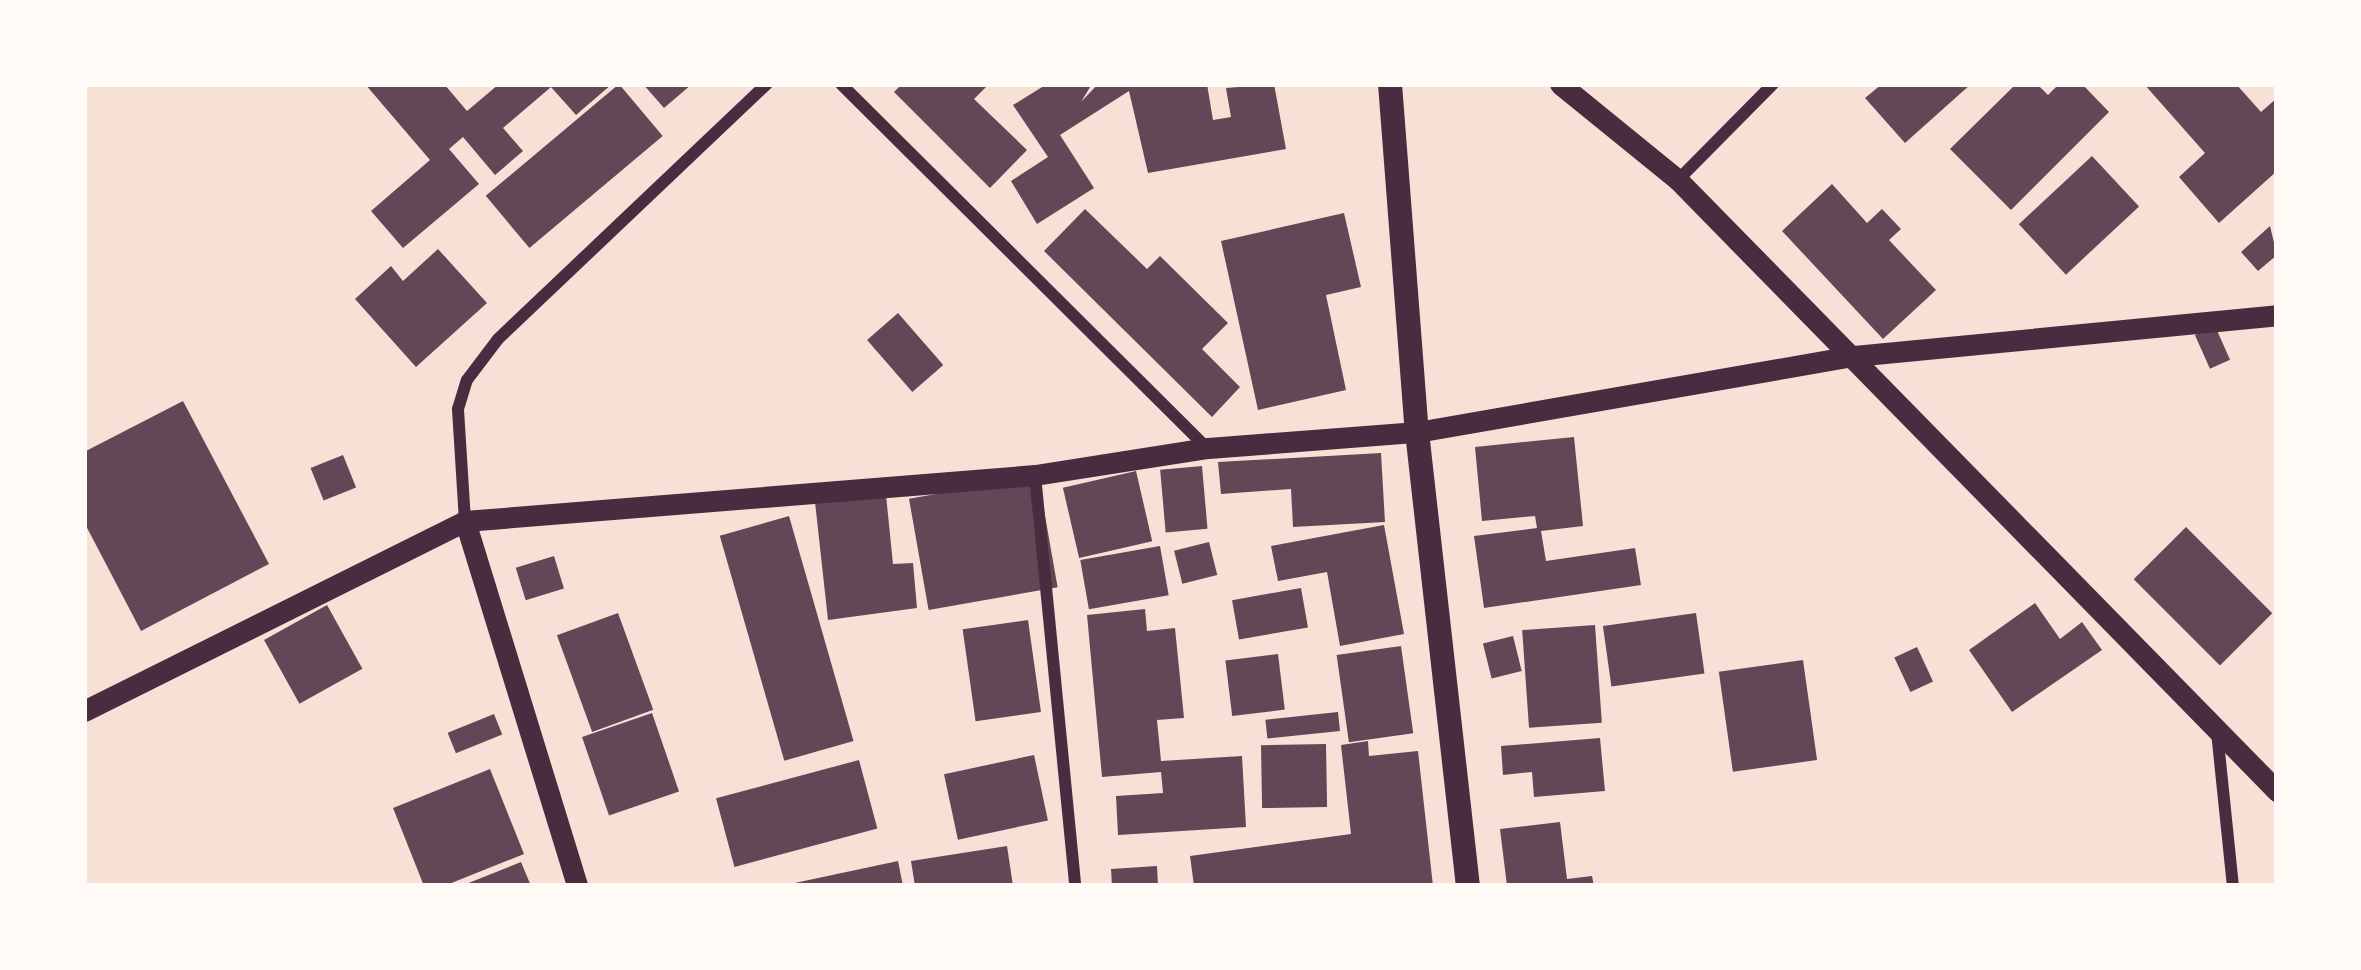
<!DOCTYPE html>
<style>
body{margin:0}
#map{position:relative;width:2361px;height:970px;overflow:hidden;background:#f7e1d7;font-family:Ubuntu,sans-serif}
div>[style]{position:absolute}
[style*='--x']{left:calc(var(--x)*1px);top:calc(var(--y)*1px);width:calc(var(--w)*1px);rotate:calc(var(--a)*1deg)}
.building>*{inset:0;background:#644757;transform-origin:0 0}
.minor>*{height:12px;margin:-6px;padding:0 6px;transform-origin:6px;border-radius:6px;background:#4a2c40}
.tertiary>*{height:21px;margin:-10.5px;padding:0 10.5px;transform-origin:10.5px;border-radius:10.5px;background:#4a2c40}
.secondary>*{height:24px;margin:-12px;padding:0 12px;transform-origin:12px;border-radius:12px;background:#4a2c40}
span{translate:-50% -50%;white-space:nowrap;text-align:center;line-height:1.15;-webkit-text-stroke:12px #fffaf5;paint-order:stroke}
.frame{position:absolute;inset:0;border:87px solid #fffaf5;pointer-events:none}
</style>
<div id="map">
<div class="building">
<div style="clip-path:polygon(365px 84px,444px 84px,467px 111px,499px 84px,612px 84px,576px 115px,551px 87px,503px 128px,523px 151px,495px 175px,463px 137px,449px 149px,479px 184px,403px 248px,371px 211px,430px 160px)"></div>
<div style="left:619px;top:84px;width:68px;height:174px;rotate:50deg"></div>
<div style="clip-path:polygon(643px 84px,692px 84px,664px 108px)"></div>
<div style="clip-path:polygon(902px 84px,989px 84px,974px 99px,1027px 150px,990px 188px,894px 92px)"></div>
<div style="clip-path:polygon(1047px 84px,1092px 84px,1081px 102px,1098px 84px,1207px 84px,1213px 120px,1231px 117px,1226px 88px,1274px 84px,1286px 149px,1148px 173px,1129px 91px,1060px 135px,1094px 188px,1037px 224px,1011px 181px,1048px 157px,1013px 105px)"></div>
<div style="clip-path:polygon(1882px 84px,1971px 84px,1905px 143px,1865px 98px)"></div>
<div style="clip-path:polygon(2016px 84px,2037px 84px,2048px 95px,2059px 84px,2082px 84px,2109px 112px,2011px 210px,1950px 149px)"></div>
<div style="clip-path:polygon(2144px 84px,2236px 84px,2261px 112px,2277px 98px,2277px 171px,2219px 223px,2179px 177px,2205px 153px)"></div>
<div style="left:2092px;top:156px;width:69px;height:100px;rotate:47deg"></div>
<div style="clip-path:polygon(1832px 184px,1867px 223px,1882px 209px,1901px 229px,1889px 240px,1936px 290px,1883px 339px,1782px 231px)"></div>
<div style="clip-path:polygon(1085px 209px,1147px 269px,1160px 256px,1228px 323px,1202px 349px,1240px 387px,1212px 417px,1044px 251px)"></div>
<div style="clip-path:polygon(1344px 213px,1361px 287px,1326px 295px,1346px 390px,1258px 410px,1221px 241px)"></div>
<div style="clip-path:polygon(2270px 226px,2277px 255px,2258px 271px,2241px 252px)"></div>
<div style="clip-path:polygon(438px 249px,487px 303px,416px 367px,355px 299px,391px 266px,403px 281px)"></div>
<div style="left:898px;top:313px;width:69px;height:41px;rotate:49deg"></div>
<div style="left:2215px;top:326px;width:37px;height:22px;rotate:66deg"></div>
<div style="clip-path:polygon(183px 401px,269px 564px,141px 631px,84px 522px,84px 452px)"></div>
<div style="clip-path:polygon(1574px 437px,1583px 526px,1541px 531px,1546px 561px,1635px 548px,1641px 585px,1484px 608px,1474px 536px,1537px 528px,1535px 516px,1482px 521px,1475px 447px)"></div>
<div style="clip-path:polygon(1381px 453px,1385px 522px,1293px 527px,1291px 489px,1221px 494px,1218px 462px)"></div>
<div style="left:343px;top:455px;width:35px;height:35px;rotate:68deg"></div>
<div style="left:1202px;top:466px;width:63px;height:42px;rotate:85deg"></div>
<div style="left:1136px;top:471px;width:72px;height:75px;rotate:77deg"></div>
<div style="left:1038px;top:476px;width:113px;height:131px;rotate:80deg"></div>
<div style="clip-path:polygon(886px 495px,893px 564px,913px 563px,917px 608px,828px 620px,815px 502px)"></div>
<div style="left:789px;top:516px;width:234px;height:72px;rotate:74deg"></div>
<div style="clip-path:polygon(1384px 525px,1404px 634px,1340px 646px,1327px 572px,1278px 581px,1271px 546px)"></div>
<div style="left:2186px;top:527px;width:122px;height:74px;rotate:45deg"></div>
<div style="left:1209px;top:542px;width:34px;height:36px;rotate:76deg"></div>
<div style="left:1160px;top:546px;width:50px;height:81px;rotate:80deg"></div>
<div style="left:554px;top:556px;width:34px;height:40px;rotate:73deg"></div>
<div style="left:1301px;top:588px;width:40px;height:70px;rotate:80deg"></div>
<div style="clip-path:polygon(2035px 603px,2060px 639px,2082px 622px,2102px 650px,2012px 712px,1969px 650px)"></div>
<div style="left:327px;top:605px;width:73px;height:72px;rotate:61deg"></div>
<div style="clip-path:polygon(1145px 609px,1147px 631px,1175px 628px,1184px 718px,1157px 720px,1161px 761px,1242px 756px,1246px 827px,1118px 835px,1116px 796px,1163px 793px,1161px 772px,1102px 777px,1087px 615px)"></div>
<div style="left:618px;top:613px;width:103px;height:65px;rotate:70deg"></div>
<div style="left:1696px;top:613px;width:61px;height:94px;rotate:82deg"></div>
<div style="left:1028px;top:620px;width:93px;height:66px;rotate:82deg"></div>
<div style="left:1595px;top:625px;width:98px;height:73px;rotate:86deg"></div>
<div style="left:1513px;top:636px;width:36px;height:31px;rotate:76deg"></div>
<div style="left:1401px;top:646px;width:88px;height:65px;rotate:82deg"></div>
<div style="left:1917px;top:647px;width:38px;height:25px;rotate:65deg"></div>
<div style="left:1278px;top:654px;width:56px;height:53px;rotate:83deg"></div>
<div style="left:1803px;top:660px;width:101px;height:85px;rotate:82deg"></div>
<div style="left:1338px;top:712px;width:19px;height:73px;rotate:84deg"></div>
<div style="left:652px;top:713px;width:83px;height:74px;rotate:71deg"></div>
<div style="left:494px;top:714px;width:22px;height:50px;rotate:68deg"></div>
<div style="clip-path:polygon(1600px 738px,1605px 791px,1534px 797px,1532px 772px,1503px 775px,1501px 746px)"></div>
<div style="clip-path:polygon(1368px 741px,1369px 756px,1418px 751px,1433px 886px,1194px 886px,1190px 856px,1351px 834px,1341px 745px)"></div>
<div style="left:1326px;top:744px;width:63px;height:65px;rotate:89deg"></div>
<div style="left:1034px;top:755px;width:67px;height:92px;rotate:78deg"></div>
<div style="left:859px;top:760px;width:71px;height:148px;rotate:75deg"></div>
<div style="clip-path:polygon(490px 769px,524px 854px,444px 886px,424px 886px,393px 808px)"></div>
<div style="clip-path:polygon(1560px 822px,1567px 879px,1592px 876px,1594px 886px,1507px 886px,1500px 829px)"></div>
<div style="clip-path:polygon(1007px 846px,1013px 886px,915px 886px,911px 861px)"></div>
<div style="clip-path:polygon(898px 861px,903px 886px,791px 886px,790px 884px)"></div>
<div style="clip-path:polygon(521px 862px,531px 886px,461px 886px)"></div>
<div style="clip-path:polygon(1157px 866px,1158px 886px,1112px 886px,1111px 869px)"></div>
</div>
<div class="minor">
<div style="--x:841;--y:84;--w:515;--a:44.84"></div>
<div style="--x:1678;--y:180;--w:135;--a:-45.3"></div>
<div style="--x:1035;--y:475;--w:413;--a:84.4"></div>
<div style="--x:465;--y:521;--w:112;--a:-93.6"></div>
<div style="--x:458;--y:409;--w:30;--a:-73"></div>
<div style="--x:467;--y:380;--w:51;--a:-52.9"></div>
<div style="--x:498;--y:339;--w:371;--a:-43.5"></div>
<div style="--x:2217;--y:732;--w:155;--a:84.1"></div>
</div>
<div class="tertiary">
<div style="--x:1560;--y:84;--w:152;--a:39.1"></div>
<div style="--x:1678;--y:180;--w:856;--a:45.57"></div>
<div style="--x:465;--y:521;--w:382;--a:72.9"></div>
<div style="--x:84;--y:711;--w:426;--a:-26.5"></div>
<div style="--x:465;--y:521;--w:572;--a:-4.61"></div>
<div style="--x:1035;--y:475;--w:175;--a:-8.9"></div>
<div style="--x:1208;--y:448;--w:210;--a:-4.4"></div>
<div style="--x:1417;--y:432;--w:444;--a:-9.9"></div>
<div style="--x:1854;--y:356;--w:425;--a:-5.5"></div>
</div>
<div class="secondary">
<div style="--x:1390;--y:84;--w:349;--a:85.6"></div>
<div style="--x:1417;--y:432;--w:457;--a:83.6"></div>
</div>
<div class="frame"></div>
</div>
